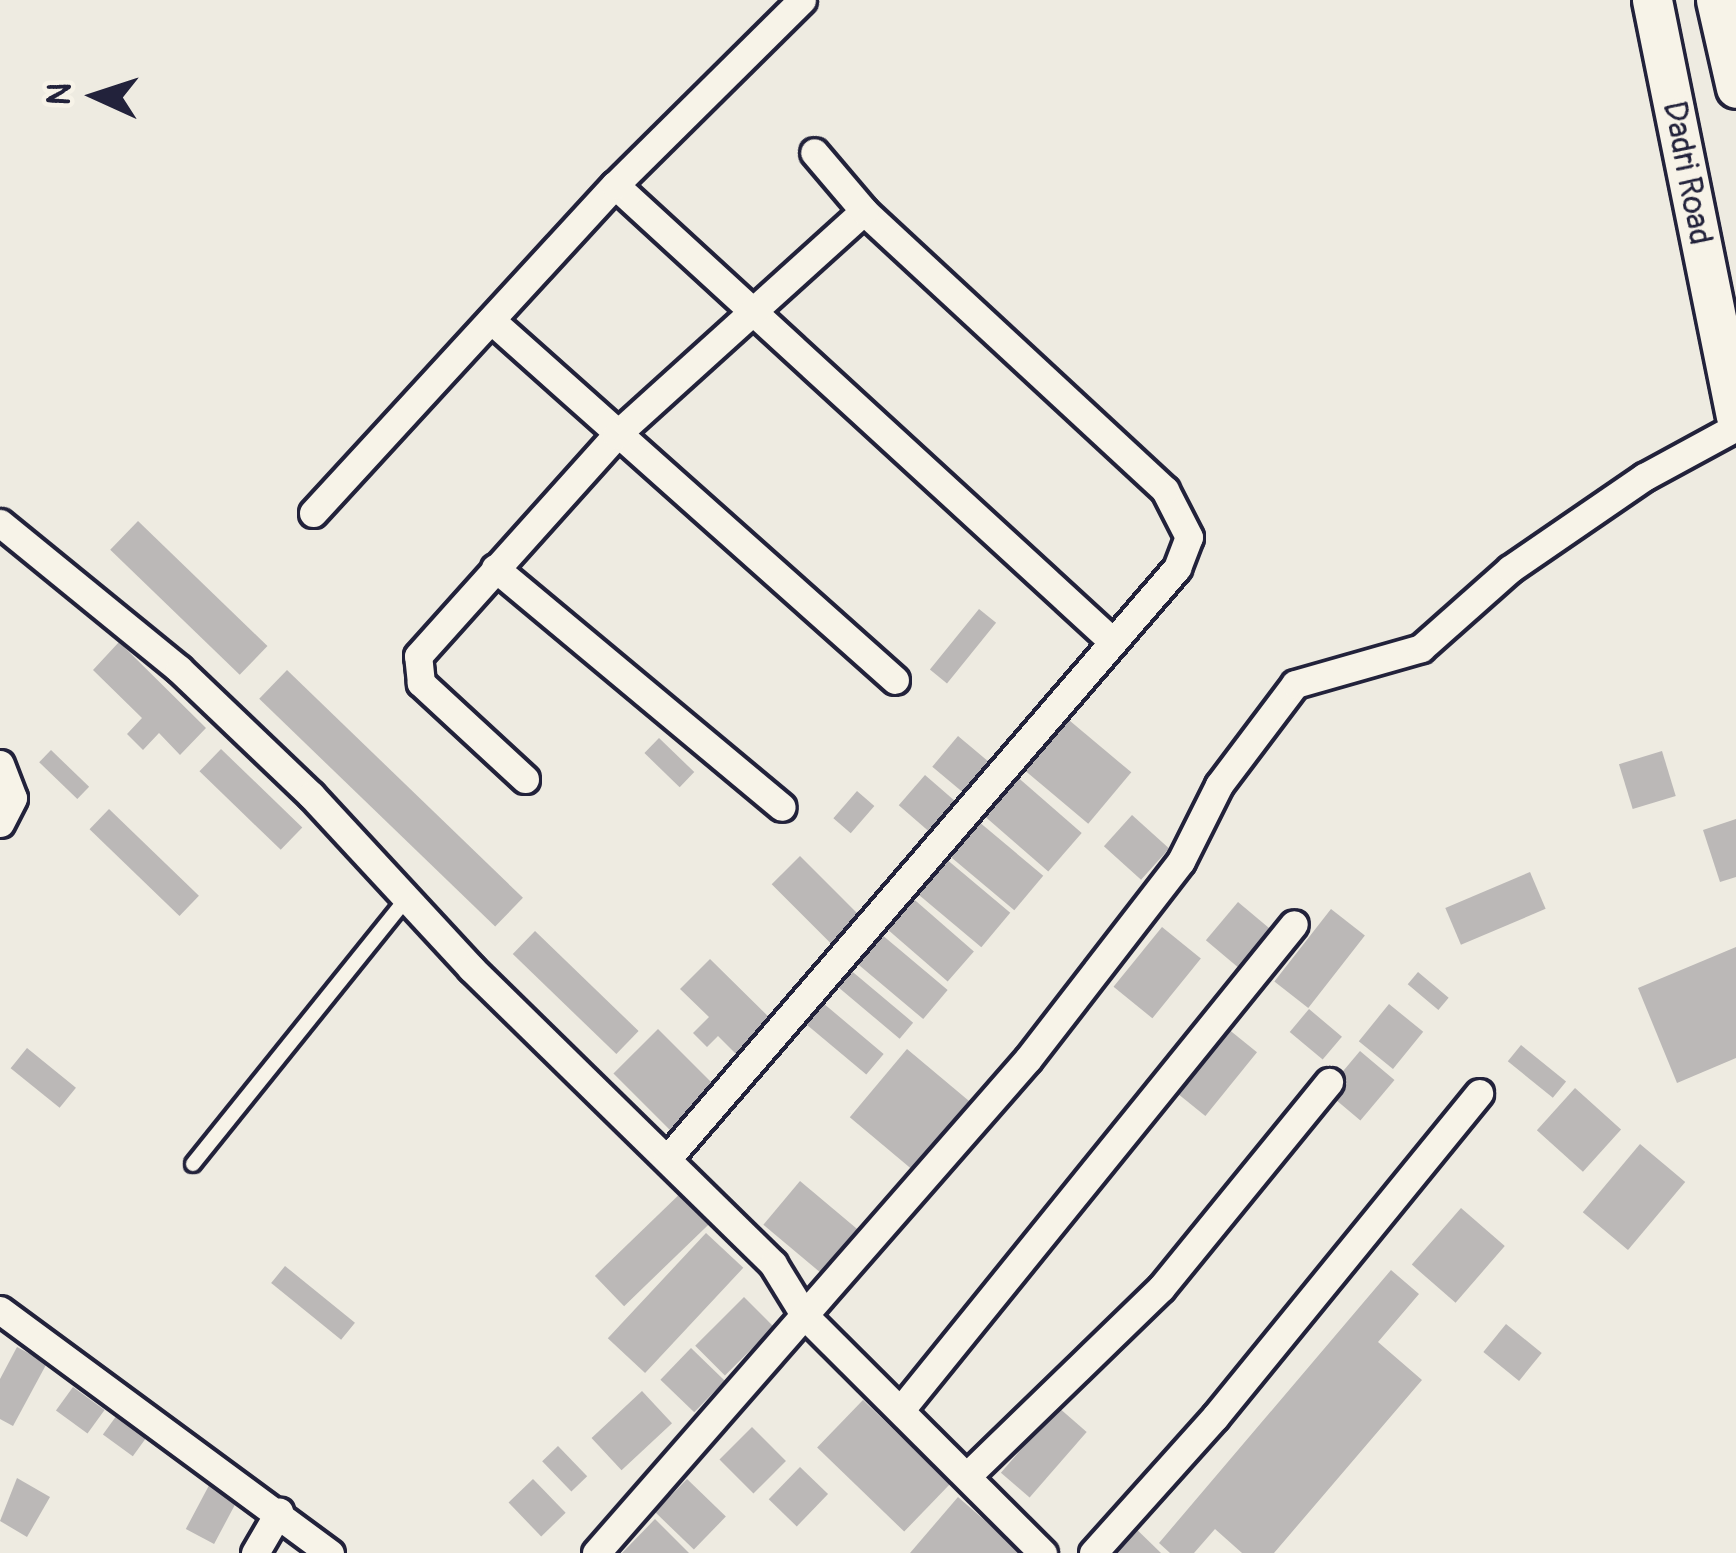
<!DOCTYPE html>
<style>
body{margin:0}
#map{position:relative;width:1736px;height:1553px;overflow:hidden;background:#eeebe1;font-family:Pangolin,sans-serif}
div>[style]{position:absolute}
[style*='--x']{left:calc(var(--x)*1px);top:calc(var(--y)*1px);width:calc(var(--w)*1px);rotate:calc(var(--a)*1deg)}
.building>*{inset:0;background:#bbb8b7;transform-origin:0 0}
.roads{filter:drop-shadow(3px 0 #22223b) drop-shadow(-3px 0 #22223b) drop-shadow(0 3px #22223b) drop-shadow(0 -3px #22223b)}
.service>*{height:14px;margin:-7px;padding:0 7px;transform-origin:7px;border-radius:7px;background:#f7f3e8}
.minor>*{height:27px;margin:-13.5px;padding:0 13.5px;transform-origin:13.5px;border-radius:13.5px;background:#f7f3e8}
.secondary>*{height:39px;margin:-19.5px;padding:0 19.5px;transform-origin:19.5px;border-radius:19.5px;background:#f7f3e8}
span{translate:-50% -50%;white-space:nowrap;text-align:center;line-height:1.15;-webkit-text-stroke:9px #f7f3e8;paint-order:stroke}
.street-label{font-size:33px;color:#22223b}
.north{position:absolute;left:36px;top:36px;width:120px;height:120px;-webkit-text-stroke:9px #f7f3e8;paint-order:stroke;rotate:273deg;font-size:33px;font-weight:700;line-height:48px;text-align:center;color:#22223b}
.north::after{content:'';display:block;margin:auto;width:42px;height:54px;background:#22223b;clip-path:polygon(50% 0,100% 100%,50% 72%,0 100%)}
</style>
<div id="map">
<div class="building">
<div style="left:138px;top:521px;width:180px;height:40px;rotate:44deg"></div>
<div style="left:979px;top:609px;width:22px;height:78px;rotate:39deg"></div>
<div style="clip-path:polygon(119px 642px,206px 728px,180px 755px,159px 733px,143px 750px,127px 734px,142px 718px,93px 670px)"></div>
<div style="left:287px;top:670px;width:328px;height:40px;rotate:44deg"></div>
<div style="left:1057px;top:710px;width:97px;height:67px;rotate:40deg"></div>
<div style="left:958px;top:736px;width:50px;height:40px;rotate:40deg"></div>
<div style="left:659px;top:738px;width:49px;height:21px;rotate:44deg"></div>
<div style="left:221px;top:749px;width:113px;height:31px;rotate:44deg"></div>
<div style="left:51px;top:750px;width:53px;height:17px;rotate:44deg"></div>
<div style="left:1662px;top:751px;width:47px;height:45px;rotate:73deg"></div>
<div style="left:1007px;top:768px;width:99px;height:51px;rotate:41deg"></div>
<div style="left:925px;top:775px;width:50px;height:40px;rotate:41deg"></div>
<div style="left:857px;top:791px;width:23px;height:36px;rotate:41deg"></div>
<div style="left:109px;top:809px;width:125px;height:28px;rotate:44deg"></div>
<div style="left:1132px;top:815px;width:50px;height:42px;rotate:42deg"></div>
<div style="left:972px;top:816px;width:93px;height:45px;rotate:40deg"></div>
<div style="clip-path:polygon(1736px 819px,1736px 877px,1720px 882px,1703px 830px)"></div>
<div style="left:939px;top:853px;width:93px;height:45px;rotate:40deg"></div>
<div style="left:800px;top:856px;width:94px;height:40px;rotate:45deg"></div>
<div style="left:1530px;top:872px;width:40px;height:92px;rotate:67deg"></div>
<div style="left:909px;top:895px;width:86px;height:40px;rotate:41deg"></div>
<div style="left:1238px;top:902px;width:52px;height:50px;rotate:40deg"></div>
<div style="left:1331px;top:909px;width:43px;height:92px;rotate:38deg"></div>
<div style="left:1162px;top:927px;width:50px;height:77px;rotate:39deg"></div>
<div style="left:535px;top:931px;width:144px;height:32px;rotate:44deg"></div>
<div style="left:881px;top:934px;width:87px;height:38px;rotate:40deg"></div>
<div style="clip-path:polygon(1736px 947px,1736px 1058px,1677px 1083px,1638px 988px)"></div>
<div style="clip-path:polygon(710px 959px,777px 1025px,742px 1060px,718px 1036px,707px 1047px,693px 1033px,709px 1017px,680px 989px)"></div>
<div style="left:848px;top:968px;width:85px;height:21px;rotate:40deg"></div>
<div style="left:1418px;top:972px;width:40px;height:16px;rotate:40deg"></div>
<div style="left:817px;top:998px;width:87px;height:27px;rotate:40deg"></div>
<div style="left:1389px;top:1004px;width:44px;height:48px;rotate:39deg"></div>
<div style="left:1309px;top:1009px;width:43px;height:30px;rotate:40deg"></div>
<div style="left:1222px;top:1024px;width:45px;height:82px;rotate:39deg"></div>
<div style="left:658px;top:1029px;width:88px;height:63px;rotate:45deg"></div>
<div style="left:1521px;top:1045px;width:58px;height:21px;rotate:39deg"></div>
<div style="left:27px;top:1048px;width:63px;height:26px;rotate:39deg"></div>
<div style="left:907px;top:1049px;width:81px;height:89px;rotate:40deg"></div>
<div style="left:1360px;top:1051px;width:45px;height:53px;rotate:40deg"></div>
<div style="left:1575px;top:1088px;width:62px;height:57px;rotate:42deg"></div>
<div style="left:1640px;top:1144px;width:59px;height:89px;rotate:40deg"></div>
<div style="left:800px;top:1181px;width:75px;height:57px;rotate:40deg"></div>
<div style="left:687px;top:1187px;width:42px;height:128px;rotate:46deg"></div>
<div style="left:1461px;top:1208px;width:58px;height:75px;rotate:41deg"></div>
<div style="left:706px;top:1233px;width:51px;height:144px;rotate:43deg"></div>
<div style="left:285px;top:1266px;width:90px;height:22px;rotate:39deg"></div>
<div style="clip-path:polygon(1391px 1270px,1419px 1294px,1378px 1342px,1422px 1380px,1274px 1553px,1242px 1553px,1215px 1529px,1194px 1553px,1170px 1553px,1159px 1543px)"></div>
<div style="left:744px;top:1297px;width:42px;height:69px;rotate:45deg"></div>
<div style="left:1506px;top:1324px;width:46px;height:36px;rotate:39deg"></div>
<div style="clip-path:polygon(17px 1347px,47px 1363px,13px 1426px,0 1419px,0 1379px)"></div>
<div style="left:691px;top:1348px;width:47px;height:44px;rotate:44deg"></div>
<div style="left:73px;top:1387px;width:39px;height:29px;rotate:36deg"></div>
<div style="left:642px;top:1391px;width:44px;height:69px;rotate:47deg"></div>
<div style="left:863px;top:1400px;width:121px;height:66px;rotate:44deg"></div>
<div style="left:1058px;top:1407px;width:38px;height:87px;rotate:41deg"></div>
<div style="left:117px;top:1415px;width:37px;height:24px;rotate:36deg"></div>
<div style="left:752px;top:1427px;width:48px;height:46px;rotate:45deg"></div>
<div style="left:558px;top:1446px;width:42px;height:22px;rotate:46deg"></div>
<div style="left:800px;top:1467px;width:39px;height:45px;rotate:44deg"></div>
<div style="left:214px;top:1476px;width:32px;height:60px;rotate:28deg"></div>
<div style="clip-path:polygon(17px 1478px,50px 1497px,27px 1537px,0 1521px)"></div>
<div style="left:533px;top:1479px;width:47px;height:34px;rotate:46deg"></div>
<div style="left:687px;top:1479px;width:54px;height:46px;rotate:44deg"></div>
<div style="clip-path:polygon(958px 1497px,1022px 1553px,910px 1553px)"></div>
<div style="clip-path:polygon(655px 1519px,689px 1553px,622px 1553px)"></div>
<div style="clip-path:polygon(1129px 1522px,1161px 1553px,1098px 1553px)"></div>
</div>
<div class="roads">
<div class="service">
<div style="--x:193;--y:1164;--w:341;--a:-51.2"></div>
</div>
<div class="minor">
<div style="--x:615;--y:185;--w:673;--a:42.53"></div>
<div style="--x:491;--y:320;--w:541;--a:41.7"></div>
<div style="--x:313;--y:513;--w:446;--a:-47.4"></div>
<div style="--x:615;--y:185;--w:263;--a:-44.7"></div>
<div style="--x:0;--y:523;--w:231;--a:39.2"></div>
<div style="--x:179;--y:669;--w:182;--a:43.7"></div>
<div style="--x:311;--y:795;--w:236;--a:47.2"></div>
<div style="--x:471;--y:968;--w:423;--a:44.4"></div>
<div style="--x:773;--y:1264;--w:61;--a:58.4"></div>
<div style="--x:805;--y:1316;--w:336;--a:44.9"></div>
<div style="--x:495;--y:568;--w:373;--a:39.8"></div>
<div style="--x:0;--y:764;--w:36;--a:69"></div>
<div style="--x:13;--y:798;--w:28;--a:117"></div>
<div style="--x:525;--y:779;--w:142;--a:-137.3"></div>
<div style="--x:421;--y:683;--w:27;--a:-96"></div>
<div style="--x:418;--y:656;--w:297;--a:-48.1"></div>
<div style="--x:616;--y:435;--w:334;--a:-42.1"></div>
<div style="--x:667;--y:1159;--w:781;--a:-49.21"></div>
<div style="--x:1177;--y:568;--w:33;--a:-69"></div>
<div style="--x:1189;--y:537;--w:53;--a:-117.1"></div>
<div style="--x:1165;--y:490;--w:410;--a:-137.2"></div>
<div style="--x:864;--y:211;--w:77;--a:-130.3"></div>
<div style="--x:0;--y:1310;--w:410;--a:36.4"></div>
<div style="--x:903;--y:1407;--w:621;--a:-51.01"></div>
<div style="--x:968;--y:1475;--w:269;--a:-44.1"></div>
<div style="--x:1161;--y:1288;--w:266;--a:-50.8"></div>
<div style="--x:255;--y:1553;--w:48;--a:-59.7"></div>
<div style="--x:596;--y:1553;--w:656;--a:-48.83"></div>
<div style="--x:1028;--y:1059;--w:250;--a:-52.3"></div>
<div style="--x:1181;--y:861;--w:85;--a:-63.4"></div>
<div style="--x:1219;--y:785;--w:126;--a:-53"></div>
<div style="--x:1295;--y:684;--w:131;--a:-15.9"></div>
<div style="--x:1421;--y:648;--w:119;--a:-41.6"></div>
<div style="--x:1510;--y:569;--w:163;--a:-34.5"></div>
<div style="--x:1644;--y:477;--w:105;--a:-28.5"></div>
<div style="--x:1093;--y:1553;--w:183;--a:-48.1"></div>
<div style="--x:1215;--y:1417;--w:418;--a:-50.8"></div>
</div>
<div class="secondary">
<div style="--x:1652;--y:0;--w:424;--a:78.6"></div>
<div style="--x:1716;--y:0;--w:90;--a:77.2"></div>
</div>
</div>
<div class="street-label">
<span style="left:1687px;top:173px;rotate:79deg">Dadri Road</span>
</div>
<div class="north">N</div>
</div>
